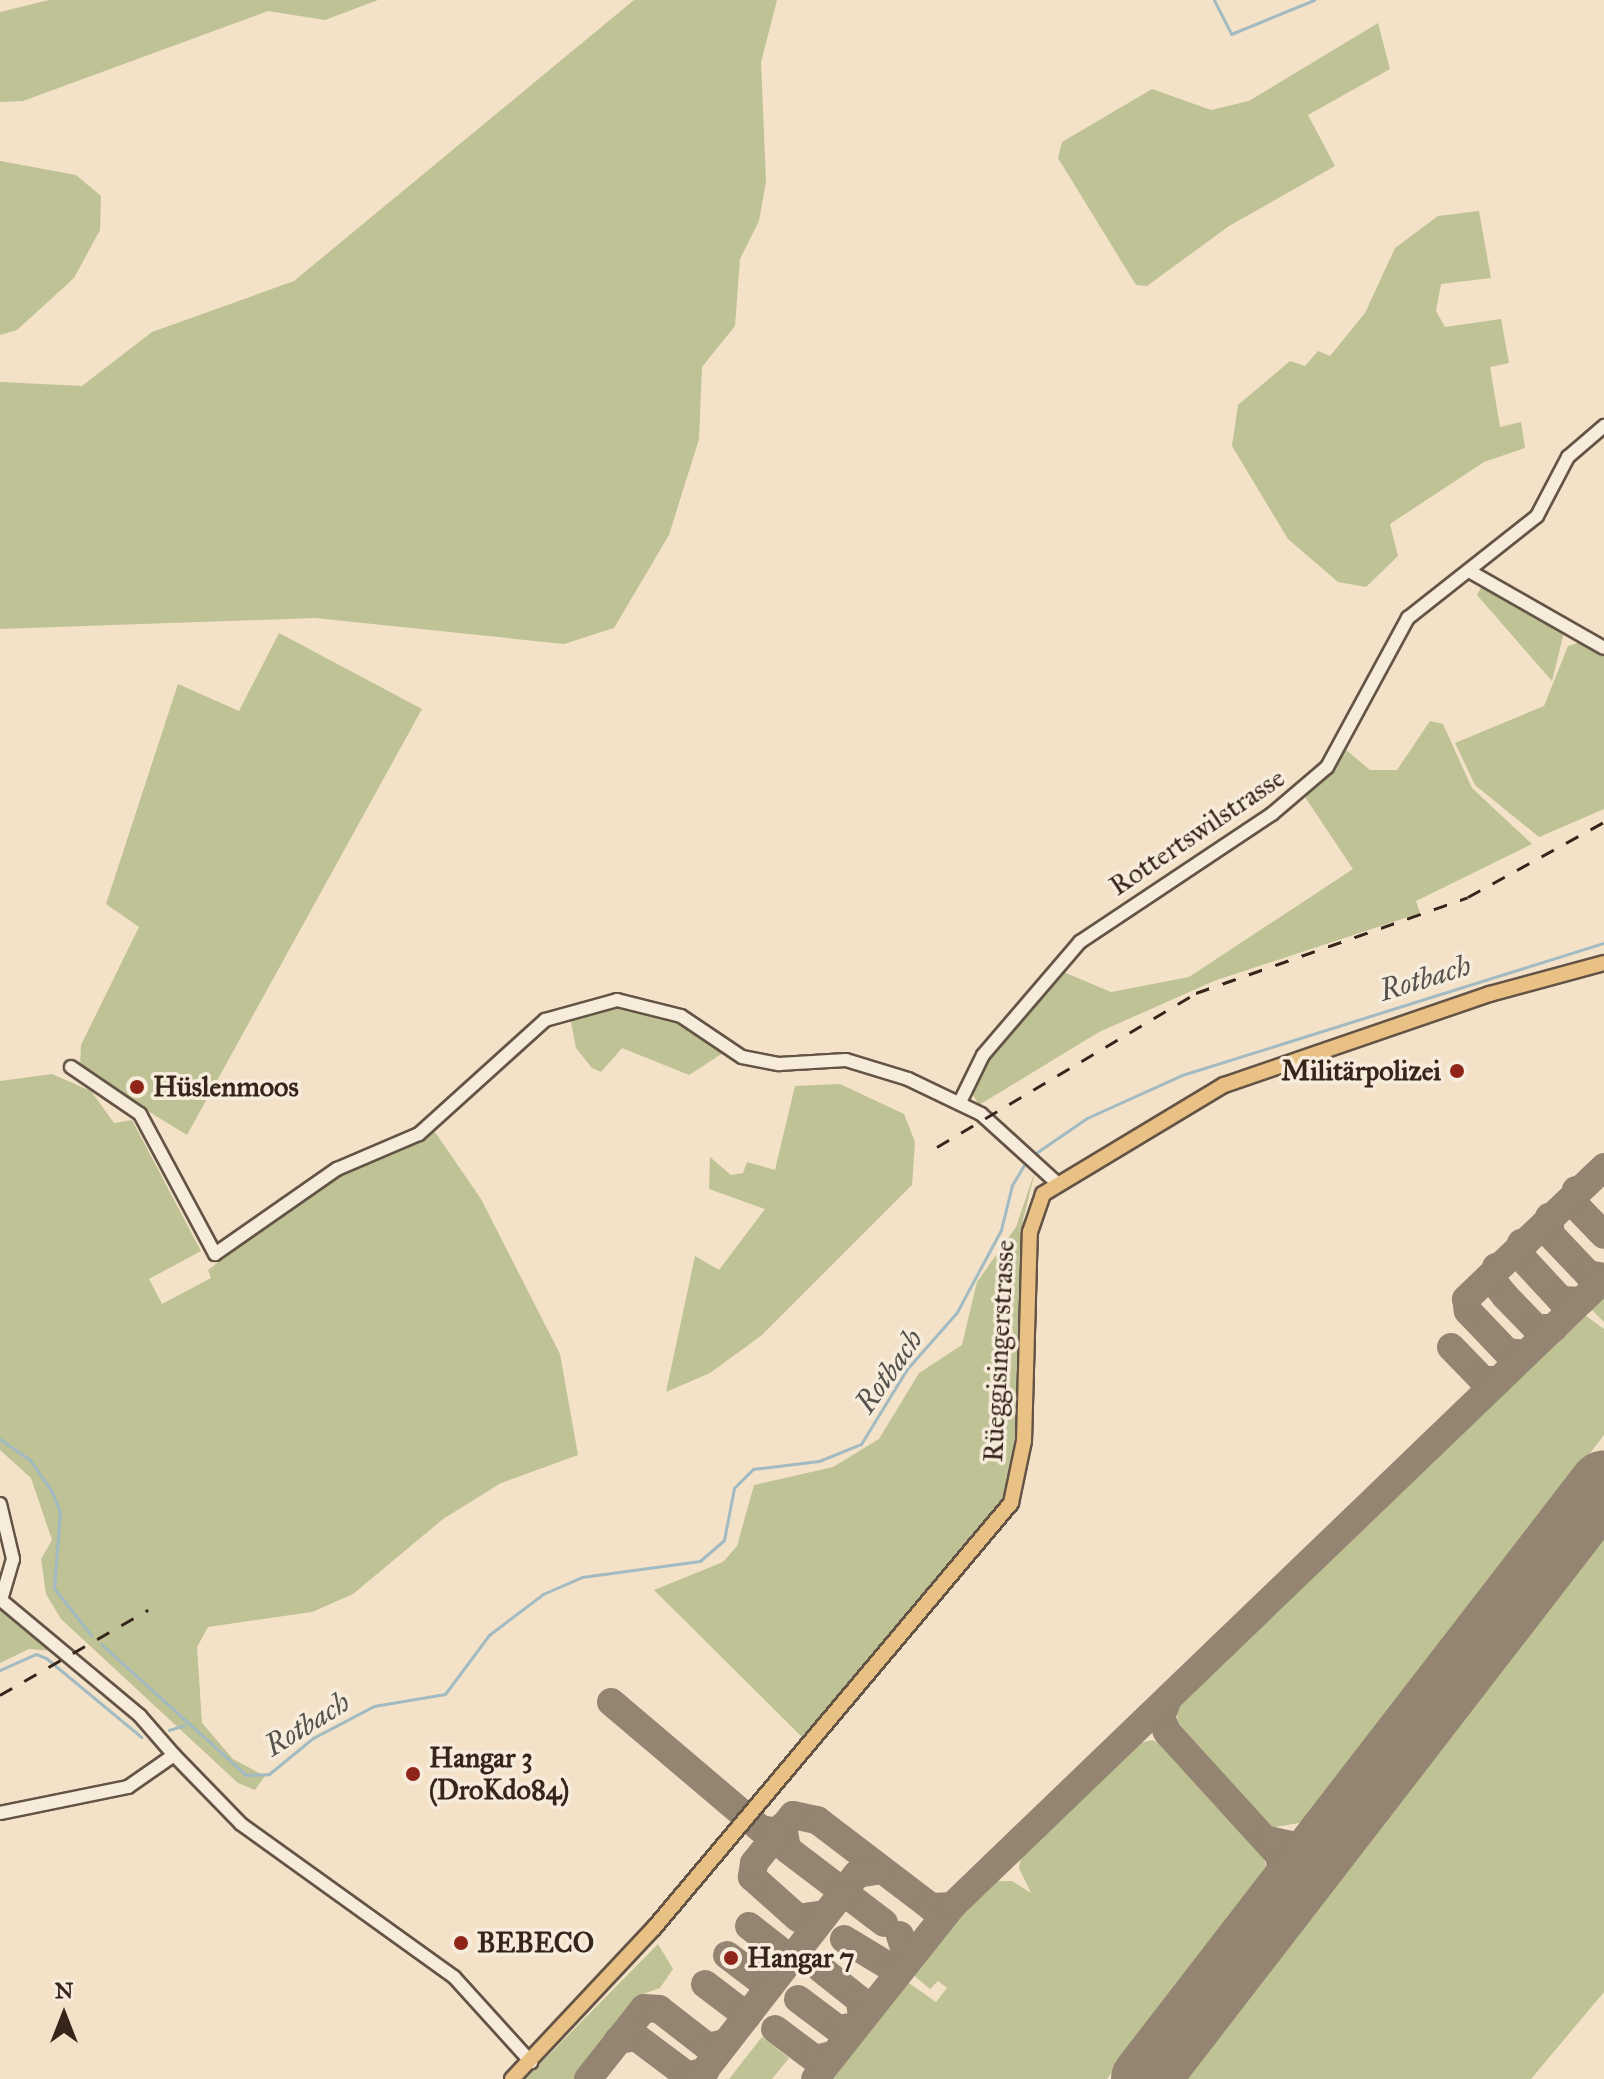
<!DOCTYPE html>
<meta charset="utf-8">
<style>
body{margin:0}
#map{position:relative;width:1604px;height:2079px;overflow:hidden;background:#f3e2c8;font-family:"IM FELL Great Primer",serif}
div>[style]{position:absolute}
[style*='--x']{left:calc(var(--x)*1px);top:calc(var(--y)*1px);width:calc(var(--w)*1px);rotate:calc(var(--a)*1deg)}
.green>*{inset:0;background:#bec294}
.stream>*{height:3px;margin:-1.5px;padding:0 1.5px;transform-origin:1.5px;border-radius:1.5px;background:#a2bac1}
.taxiway>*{height:28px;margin:-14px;padding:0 14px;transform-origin:14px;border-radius:14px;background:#948472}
.runway>*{height:68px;margin:-34px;padding:0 34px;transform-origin:34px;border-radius:34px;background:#948472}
.roads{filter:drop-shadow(2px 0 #645446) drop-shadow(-2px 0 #645446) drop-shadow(0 2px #645446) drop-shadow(0 -2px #645446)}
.minor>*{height:12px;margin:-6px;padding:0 6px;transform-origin:6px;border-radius:6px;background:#f7ecdb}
.major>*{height:14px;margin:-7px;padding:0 7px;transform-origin:7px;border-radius:7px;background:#eac184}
.rail>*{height:3px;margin-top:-1.5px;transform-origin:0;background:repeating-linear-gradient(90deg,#35251b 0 14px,transparent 0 28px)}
.dots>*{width:22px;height:22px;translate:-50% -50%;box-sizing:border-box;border:4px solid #f7ecdb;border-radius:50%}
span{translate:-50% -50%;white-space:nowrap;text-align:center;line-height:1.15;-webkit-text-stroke:7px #f7ecdb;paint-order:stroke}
.street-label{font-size:28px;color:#35251b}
.poi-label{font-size:28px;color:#35251b;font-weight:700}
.right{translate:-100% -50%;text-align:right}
.left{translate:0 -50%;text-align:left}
.water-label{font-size:30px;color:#56524d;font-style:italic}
.north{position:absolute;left:24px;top:1975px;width:80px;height:80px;-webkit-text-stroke:6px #f7ecdb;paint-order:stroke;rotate:0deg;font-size:22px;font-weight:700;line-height:32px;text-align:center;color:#35251b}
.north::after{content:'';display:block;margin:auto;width:28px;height:36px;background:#35251b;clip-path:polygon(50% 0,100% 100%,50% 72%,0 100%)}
</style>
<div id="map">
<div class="green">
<div style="clip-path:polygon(49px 0,378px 0,325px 20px,268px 11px,23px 101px,0 102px,0 12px)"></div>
<div style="clip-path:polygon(634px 0,777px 0,761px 62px,766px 182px,759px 221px,740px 259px,735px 326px,702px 367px,699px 439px,669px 535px,614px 628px,564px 644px,315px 618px,0 629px,0 382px,82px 386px,152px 332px,294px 281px)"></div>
<div style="clip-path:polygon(1378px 23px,1390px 69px,1308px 115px,1335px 166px,1229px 226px,1147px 286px,1136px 285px,1058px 158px,1062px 142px,1152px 89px,1211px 110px,1249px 101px)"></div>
<div style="clip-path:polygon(0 161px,76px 175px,101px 196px,100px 230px,74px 278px,17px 330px,0 335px)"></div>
<div style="clip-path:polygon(1479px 211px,1491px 278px,1441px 284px,1436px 311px,1445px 327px,1501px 319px,1509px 363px,1490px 367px,1500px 427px,1521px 422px,1525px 448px,1484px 462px,1390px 524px,1398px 556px,1366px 587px,1338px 582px,1288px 539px,1232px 446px,1238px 405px,1290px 361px,1305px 366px,1318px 351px,1330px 356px,1365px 313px,1395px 248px,1438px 216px)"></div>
<div style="clip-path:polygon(1483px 584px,1564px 632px,1552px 681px,1477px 595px)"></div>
<div style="clip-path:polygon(279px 633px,422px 709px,187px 1135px,89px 1075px,80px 1067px,81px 1045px,139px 927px,106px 904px,178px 684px,239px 711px)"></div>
<div style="clip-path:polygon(1584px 641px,1604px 651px,1604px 809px,1539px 837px,1475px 785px,1455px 743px,1544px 706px,1568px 646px)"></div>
<div style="clip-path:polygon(1430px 721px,1443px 724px,1472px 788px,1532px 844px,1416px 901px,1420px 913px,1214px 981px,1099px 1032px,979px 1105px,970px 1090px,975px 1073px,1061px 971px,1111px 992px,1189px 977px,1353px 869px,1303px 794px,1345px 749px,1370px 770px,1397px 770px)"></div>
<div style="clip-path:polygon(623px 1004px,666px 1014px,723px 1053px,689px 1075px,622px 1048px,601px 1072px,592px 1068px,576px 1048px,570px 1017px)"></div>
<div style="clip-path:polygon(52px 1074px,91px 1091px,114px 1123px,132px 1120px,201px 1251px,149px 1279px,162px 1304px,211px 1278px,208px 1270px,326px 1180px,435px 1132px,481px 1199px,560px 1354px,578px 1455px,501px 1483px,443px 1519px,353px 1594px,312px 1612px,208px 1627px,197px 1647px,202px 1723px,233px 1759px,265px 1776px,255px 1790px,238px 1783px,61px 1619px,46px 1594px,41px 1559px,52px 1540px,31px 1478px,0 1450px,0 1081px)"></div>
<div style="clip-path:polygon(840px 1084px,904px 1114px,915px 1142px,912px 1185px,762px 1335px,710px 1373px,666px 1392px,695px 1256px,719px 1270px,765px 1209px,709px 1189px,710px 1157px,731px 1175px,743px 1173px,747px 1162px,775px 1170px,795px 1086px)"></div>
<div style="clip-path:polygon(1036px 1168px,1023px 1220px,1016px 1430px,1005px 1495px,804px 1739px,654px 1590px,723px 1562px,737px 1546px,754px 1485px,833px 1467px,879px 1439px,919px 1373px,962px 1345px,977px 1282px,1016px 1227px)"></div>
<div style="clip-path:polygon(1604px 1290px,1604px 1322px,1588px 1306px)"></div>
<div style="clip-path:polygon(1581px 1312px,1604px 1329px,1604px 1435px,1305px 1822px,1270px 1828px,1179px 1734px,1176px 1704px)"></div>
<div style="clip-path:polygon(1604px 1533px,1604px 1992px,1531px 2079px,1183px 2079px)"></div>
<div style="clip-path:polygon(0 1607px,55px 1651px,29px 1649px,0 1663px)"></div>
<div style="clip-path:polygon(1152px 1740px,1170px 1748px,1261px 1845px,1266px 1867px,1107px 2079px,830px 2079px,906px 1981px,936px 2002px,947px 1988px,938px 1981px,930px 1989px,911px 1973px,950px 1924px,992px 1881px,1012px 1881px,1031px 1893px,1019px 1868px,1023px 1849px,1131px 1745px)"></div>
<div style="clip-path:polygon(658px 1944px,673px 1969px,660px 1988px,643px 1994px,577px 2079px,525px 2079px)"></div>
<div style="clip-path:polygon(762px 2037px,789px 2058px,772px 2079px,729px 2079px)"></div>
</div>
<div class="stream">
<div style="--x:1214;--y:0;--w:38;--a:63"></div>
<div style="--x:1231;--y:34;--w:90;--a:-22.3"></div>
<div style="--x:1033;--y:1155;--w:65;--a:-34.4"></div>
<div style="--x:1087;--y:1118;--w:104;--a:-24.4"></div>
<div style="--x:1182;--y:1075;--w:442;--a:-17.4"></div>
<div style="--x:0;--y:1439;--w:37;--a:35"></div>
<div style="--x:30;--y:1460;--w:39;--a:55"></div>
<div style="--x:52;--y:1492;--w:22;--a:68"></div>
<div style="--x:60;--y:1512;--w:76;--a:94.5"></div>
<div style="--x:54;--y:1588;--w:60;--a:51.8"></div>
<div style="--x:101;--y:1644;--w:195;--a:42.1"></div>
<div style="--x:246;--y:1775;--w:23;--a:-2"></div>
<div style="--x:269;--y:1774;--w:57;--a:-39.3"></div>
<div style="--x:313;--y:1738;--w:69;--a:-27.7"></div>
<div style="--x:374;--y:1706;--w:72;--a:-9.6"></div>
<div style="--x:445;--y:1694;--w:74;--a:-53.3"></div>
<div style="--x:489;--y:1635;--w:68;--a:-37.2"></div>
<div style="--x:543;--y:1594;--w:43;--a:-23.6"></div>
<div style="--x:582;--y:1577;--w:119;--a:-7.7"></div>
<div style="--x:700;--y:1561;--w:32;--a:-41"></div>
<div style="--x:724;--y:1540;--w:53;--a:-79.1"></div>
<div style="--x:734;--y:1488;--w:27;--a:-45"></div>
<div style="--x:753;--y:1469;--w:66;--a:-6.9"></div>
<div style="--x:819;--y:1461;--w:45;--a:-22"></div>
<div style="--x:861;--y:1444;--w:88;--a:-58.5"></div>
<div style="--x:907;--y:1369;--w:76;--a:-48.7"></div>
<div style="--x:957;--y:1312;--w:93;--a:-61.8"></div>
<div style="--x:1001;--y:1230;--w:46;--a:-76.3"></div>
<div style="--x:1012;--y:1185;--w:29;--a:-59"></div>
<div style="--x:0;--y:1670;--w:39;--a:-24"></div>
<div style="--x:36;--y:1654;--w:11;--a:22"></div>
<div style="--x:46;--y:1658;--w:124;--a:39.7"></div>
<div style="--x:169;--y:1730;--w:16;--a:-18"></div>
</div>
<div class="taxiway">
<div style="--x:1576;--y:1190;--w:16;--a:90"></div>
<div style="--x:1576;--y:1206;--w:40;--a:46"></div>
<div style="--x:1549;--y:1217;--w:18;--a:84"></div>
<div style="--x:1551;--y:1235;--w:54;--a:46.5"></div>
<div style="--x:1588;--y:1274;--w:16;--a:11"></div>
<div style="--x:1521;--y:1243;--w:16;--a:83"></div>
<div style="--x:1523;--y:1259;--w:56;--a:47.2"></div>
<div style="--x:1561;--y:1300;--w:20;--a:3"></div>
<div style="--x:1496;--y:1267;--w:14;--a:102"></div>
<div style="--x:1493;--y:1281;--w:19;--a:51"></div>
<div style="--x:1505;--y:1296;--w:45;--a:45.9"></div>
<div style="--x:1536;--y:1328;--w:18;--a:0"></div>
<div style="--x:1451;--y:1347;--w:46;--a:45.9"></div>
<div style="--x:1483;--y:1380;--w:16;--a:0"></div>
<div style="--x:1526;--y:1354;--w:19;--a:-174"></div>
<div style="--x:1507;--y:1352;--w:57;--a:-133.6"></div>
<div style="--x:1468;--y:1311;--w:12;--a:-99"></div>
<div style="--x:1466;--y:1299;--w:191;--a:-43.7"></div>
<div style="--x:1168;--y:1699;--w:19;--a:111"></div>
<div style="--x:1161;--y:1717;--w:16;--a:68"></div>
<div style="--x:1167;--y:1732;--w:166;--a:47.7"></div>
<div style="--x:1279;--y:1855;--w:32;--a:81"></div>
<div style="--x:1284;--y:1887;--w:38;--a:117"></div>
<div style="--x:611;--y:1702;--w:197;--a:40.3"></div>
<div style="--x:761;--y:1829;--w:17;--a:10"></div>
<div style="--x:783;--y:1826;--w:23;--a:80"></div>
<div style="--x:787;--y:1849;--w:122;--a:37.3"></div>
<div style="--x:1268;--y:1840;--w:39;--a:12"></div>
<div style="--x:1306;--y:1848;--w:30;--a:-26"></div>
<div style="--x:825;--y:1914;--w:27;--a:172"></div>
<div style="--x:798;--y:1918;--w:62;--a:-138.3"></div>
<div style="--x:752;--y:1877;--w:14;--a:-82"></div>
<div style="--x:754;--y:1863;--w:62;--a:-50.9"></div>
<div style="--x:793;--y:1815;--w:25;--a:12"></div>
<div style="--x:817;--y:1820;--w:143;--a:37.3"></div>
<div style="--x:931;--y:1907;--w:21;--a:-3"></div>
<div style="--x:749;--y:1926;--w:53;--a:38.2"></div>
<div style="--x:844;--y:1939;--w:56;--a:31.1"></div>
<div style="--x:892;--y:1968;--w:19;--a:-36"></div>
<div style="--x:907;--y:1957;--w:23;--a:-108"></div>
<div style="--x:727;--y:1955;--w:53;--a:37.3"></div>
<div style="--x:821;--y:1969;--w:50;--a:38.5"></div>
<div style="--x:860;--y:2000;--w:18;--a:84"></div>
<div style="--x:705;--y:1984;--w:53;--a:37.3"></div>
<div style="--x:798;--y:1999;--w:50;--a:36.9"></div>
<div style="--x:838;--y:2029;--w:18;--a:-9"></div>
<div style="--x:775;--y:2029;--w:50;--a:36.9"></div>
<div style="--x:815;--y:2059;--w:18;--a:-13"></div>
<div style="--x:618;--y:2040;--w:18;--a:-9"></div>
<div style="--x:636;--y:2037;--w:65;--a:36.9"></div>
<div style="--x:688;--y:2076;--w:18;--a:-16"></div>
<div style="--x:588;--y:2079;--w:90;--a:-51.7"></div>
<div style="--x:644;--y:2008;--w:15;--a:4"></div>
<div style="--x:659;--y:2009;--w:62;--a:37.8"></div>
<div style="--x:708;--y:2047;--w:18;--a:-13"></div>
<div style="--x:698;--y:2079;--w:259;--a:-52.2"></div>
<div style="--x:857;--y:1874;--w:24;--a:-9"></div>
<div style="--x:815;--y:2079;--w:221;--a:-51.6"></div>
<div style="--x:952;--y:1906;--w:905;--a:-43.88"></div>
</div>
<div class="runway">
<div style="--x:1145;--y:2079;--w:751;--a:-52.35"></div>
</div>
<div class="roads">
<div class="minor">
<div style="--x:1469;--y:571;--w:155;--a:29.7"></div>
<div style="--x:71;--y:1067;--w:83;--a:34.3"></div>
<div style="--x:140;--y:1114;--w:159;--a:61.8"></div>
<div style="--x:215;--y:1254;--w:149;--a:-34.9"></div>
<div style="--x:337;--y:1169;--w:89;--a:-23.1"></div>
<div style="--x:419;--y:1134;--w:170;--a:-42.1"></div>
<div style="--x:545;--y:1020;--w:75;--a:-15.5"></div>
<div style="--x:617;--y:1000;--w:66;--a:14"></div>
<div style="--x:681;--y:1016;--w:73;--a:33.9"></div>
<div style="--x:742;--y:1057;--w:38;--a:11"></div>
<div style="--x:779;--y:1064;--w:67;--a:-3.4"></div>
<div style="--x:846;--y:1060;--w:65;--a:17"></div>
<div style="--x:908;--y:1079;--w:81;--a:25.6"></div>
<div style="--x:981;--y:1114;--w:101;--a:42.2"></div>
<div style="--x:960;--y:1102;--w:52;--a:-63.9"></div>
<div style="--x:983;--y:1055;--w:149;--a:-49.4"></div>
<div style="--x:1080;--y:942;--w:231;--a:-33.7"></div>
<div style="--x:1272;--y:814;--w:72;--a:-40.5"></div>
<div style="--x:1327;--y:767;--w:170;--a:-61.5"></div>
<div style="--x:1408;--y:618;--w:164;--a:-38.3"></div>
<div style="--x:1537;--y:516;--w:67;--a:-62.3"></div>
<div style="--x:1568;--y:457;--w:48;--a:-40.7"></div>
<div style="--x:0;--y:1504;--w:57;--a:76.7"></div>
<div style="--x:13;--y:1559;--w:43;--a:106.3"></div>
<div style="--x:1;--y:1600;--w:181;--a:39.8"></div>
<div style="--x:140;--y:1716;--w:52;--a:48.9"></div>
<div style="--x:0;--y:1813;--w:131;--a:-11.5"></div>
<div style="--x:128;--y:1787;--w:56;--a:-34.8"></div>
<div style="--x:174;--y:1755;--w:96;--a:45.8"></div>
<div style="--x:241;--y:1824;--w:262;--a:35.7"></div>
<div style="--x:454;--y:1977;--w:115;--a:47.8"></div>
</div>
<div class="major">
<div style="--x:512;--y:2079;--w:207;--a:-46.8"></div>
<div style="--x:654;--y:1928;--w:555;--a:-49.97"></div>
<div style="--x:1011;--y:1503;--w:63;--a:-78.2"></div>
<div style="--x:1024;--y:1441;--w:209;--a:-88.4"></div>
<div style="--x:1030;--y:1232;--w:40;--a:-71.1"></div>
<div style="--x:1043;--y:1194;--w:211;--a:-31.1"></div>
<div style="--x:1224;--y:1085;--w:281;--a:-18.9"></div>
<div style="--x:1490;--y:994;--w:118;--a:-15.2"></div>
</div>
</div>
<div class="rail">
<div style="--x:937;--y:1147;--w:301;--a:-30.7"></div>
<div style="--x:1196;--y:993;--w:288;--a:-19.4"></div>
<div style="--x:1468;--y:897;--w:155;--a:-28.9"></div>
<div style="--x:0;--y:1695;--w:171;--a:-29.9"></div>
</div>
<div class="dots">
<div style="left:1457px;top:1071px;background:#8f2418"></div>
<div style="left:137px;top:1087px;background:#8f2418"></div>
<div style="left:413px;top:1774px;background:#8f2418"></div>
<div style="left:461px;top:1943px;background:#8f2418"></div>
<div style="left:731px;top:1958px;background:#8f2418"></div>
</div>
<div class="street-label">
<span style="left:1197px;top:832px;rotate:-34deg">Rottertswilstrasse</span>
<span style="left:999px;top:1351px;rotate:-87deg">Rüeggisingerstrasse</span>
</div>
<div class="poi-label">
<span class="right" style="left:1441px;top:1071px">Militärpolizei</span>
<span class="left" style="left:153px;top:1087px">Hüslenmoos</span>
<span class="left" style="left:429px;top:1774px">Hangar 3<br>(DroKdo84)</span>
<span class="left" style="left:477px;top:1943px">BEBECO</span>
<span class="left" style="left:747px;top:1958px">Hangar 7</span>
</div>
<div class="water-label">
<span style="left:1425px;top:978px;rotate:-17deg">Rotbach</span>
<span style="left:889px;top:1371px;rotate:-55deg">Rotbach</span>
<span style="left:307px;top:1724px;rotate:-32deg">Rotbach</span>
</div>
<div class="north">N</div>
</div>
